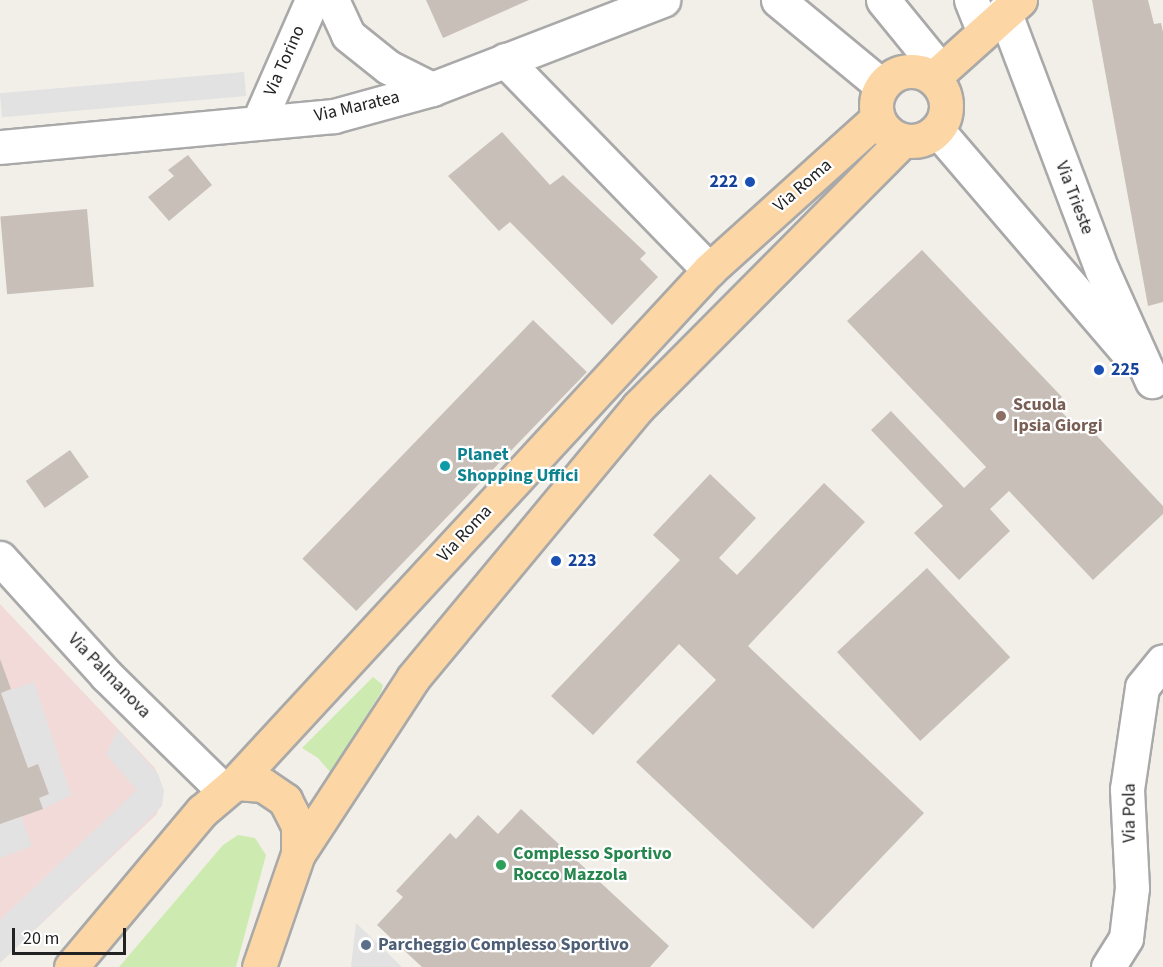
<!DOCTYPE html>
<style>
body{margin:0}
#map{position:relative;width:1163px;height:967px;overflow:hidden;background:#f2efe9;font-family:"Source Sans 3",sans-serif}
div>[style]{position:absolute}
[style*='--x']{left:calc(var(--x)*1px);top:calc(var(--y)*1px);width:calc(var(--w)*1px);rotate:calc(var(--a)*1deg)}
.commercial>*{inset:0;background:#f2dad9}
.grass>*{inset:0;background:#cdebb0}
.parking>*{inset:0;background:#e2e2e2;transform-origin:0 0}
.building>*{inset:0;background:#c7bfb8;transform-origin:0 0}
.roads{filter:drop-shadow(2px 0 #a9a9a9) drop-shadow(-2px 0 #a9a9a9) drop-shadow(0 2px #a9a9a9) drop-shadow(0 -2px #a9a9a9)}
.minor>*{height:33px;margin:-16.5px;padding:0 16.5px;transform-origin:16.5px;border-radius:16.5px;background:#fff}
.major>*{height:33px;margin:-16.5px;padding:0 16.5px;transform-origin:16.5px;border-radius:16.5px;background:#fcd6a4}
.major>.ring{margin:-16.5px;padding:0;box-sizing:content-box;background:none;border:33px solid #fcd6a4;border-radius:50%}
.dots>*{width:16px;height:16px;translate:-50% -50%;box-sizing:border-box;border:3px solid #fff;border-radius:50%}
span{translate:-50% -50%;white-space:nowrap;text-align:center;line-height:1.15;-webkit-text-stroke:4.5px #fff;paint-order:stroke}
.street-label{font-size:18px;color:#222}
.transit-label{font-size:18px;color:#164399;font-weight:700}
.right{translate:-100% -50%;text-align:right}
.left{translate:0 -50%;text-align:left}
.education-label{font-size:18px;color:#785e54;font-weight:700}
.culture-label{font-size:18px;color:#0d838f;font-weight:700}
.leisure-label{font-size:18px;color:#27864d;font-weight:700}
.service-label{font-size:18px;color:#4e5e75;font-weight:700}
.scale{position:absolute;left:12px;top:928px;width:114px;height:27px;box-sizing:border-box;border:3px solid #222;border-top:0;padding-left:8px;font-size:18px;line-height:21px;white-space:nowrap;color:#222;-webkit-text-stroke:4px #fff;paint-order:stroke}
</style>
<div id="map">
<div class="commercial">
<div style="clip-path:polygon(0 604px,155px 768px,164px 791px,157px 814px,0 963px)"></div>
</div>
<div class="grass">
<div style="clip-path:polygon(373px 677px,383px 685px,381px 692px,331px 773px,318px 758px,302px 748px)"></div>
<div style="clip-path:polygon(238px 835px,255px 838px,266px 855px,236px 967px,119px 967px,223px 845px)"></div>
</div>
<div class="parking">
<div style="left:244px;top:72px;width:24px;height:245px;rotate:85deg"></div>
<div style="clip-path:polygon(34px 682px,71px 795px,43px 809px,39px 798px,49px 794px,38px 764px,28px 768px,1px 693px)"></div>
<div style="clip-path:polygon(118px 730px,158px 774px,164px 791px,162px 806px,0 963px,0 920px,137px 790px,106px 754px)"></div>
<div style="clip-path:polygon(21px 816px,32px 846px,0 858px,0 824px)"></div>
<div style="clip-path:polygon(356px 923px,402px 967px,351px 967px)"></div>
</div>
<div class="building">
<div style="clip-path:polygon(426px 0,529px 0,443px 38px)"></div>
<div style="clip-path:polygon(1092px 0,1148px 0,1154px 24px,1161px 23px,1163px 32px,1163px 302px,1148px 306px)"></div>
<div style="clip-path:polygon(502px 132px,550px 185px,563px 175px,646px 253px,640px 259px,658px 277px,612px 325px,510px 222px,499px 231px,448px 176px)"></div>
<div style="clip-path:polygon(188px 155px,212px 185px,169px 221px,148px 197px,174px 176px,168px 170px)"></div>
<div style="left:87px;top:209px;width:78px;height:87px;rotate:85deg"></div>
<div style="clip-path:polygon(922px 250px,1062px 397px,1054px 404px,1076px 427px,1082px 420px,1163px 506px,1163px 514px,1093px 580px,1009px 491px,990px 509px,1010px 531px,959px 580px,914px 533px,943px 506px,871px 430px,891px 411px,964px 488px,986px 467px,847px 321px)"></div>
<div style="left:533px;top:320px;width:75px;height:332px;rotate:44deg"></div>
<div style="left:70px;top:450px;width:33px;height:54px;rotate:55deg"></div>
<div style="clip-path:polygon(710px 474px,756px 518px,719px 558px,737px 575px,824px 483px,865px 522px,748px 646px,924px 813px,813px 929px,636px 762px,716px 680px,679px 644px,593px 735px,551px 696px,680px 560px,653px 535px)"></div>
<div style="left:927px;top:568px;width:122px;height:123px;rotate:47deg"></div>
<div style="clip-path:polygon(0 659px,11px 689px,1px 693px,28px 768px,38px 764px,49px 794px,39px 798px,43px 809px,0 824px)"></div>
<div style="clip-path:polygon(521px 809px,669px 946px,650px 967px,422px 967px,377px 925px,403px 897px,396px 891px,450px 833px,456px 839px,478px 815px,498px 834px)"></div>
</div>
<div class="roads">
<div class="minor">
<div style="--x:332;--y:0;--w:38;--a:65"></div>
<div style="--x:348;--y:35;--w:51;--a:38.7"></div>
<div style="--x:388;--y:67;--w:49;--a:26.6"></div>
<div style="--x:778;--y:0;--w:135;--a:39.6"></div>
<div style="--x:883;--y:0;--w:90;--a:50.8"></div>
<div style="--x:971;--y:0;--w:31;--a:68"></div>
<div style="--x:1004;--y:11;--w:277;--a:69.3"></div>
<div style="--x:1102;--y:270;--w:122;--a:65.8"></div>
<div style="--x:505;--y:60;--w:293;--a:45.8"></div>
<div style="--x:258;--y:123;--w:134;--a:-66.3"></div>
<div style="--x:938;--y:131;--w:292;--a:49.4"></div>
<div style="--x:0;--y:147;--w:335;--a:-5.3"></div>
<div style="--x:334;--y:116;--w:102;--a:-15.4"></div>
<div style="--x:432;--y:89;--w:248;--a:-21.1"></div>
<div style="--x:0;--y:558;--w:158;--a:47.8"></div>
<div style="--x:106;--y:675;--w:164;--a:44.5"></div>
<div style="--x:1108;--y:967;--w:34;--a:-58"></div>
<div style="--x:1126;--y:938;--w:50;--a:-83.2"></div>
<div style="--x:1132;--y:888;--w:99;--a:-92.9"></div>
<div style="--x:1127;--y:789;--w:103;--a:-81.6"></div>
<div style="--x:1142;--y:687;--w:33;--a:-51"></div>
</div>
<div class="major">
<div class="ring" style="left:876px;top:71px;width:37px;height:37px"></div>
<div style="--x:933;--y:78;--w:117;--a:-41.9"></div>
<div style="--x:235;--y:783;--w:28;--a:4"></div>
<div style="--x:263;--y:785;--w:27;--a:34"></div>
<div style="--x:285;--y:800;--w:28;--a:63"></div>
<div style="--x:298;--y:825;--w:29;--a:90"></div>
<div style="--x:71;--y:967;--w:204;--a:-50"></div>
<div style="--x:202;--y:811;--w:43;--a:-40.3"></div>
<div style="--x:235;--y:783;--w:698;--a:-47.26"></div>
<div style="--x:709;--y:270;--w:227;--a:-42"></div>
<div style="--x:259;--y:967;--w:120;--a:-71"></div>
<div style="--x:298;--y:854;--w:210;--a:-56.8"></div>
<div style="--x:413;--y:678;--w:352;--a:-50.3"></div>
<div style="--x:638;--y:407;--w:375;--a:-45.2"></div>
</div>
</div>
<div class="dots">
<div style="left:750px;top:182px;background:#1a4fb4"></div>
<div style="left:1099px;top:370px;background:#1a4fb4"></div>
<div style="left:1001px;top:416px;background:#8d6e63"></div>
<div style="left:445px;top:466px;background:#0f9aa8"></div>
<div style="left:556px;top:561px;background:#1a4fb4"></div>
<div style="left:501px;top:865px;background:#2e9e5b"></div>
<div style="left:366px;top:945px;background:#5c6f8a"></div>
</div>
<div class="street-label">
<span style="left:285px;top:61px;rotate:-66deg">Via Torino</span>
<span style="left:357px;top:107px;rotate:-13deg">Via Maratea</span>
<span style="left:803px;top:186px;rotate:-41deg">Via Roma</span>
<span style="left:1074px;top:198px;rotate:69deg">Via Trieste</span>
<span style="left:465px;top:534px;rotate:-47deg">Via Roma</span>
<span style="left:109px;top:676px;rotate:46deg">Via Palmanova</span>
<span style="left:1130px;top:813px;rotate:-90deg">Via Pola</span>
</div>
<div class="transit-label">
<span class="right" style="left:738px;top:182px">222</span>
<span class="left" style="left:1111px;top:370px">225</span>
<span class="left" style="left:568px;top:561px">223</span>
</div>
<div class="education-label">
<span class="left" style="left:1013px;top:416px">Scuola<br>Ipsia Giorgi</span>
</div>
<div class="culture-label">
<span class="left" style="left:457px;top:466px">Planet<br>Shopping Uffici</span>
</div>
<div class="leisure-label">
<span class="left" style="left:513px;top:865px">Complesso Sportivo<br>Rocco Mazzola</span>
</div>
<div class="service-label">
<span class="left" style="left:378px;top:945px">Parcheggio Complesso Sportivo</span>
</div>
<div class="scale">20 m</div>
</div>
